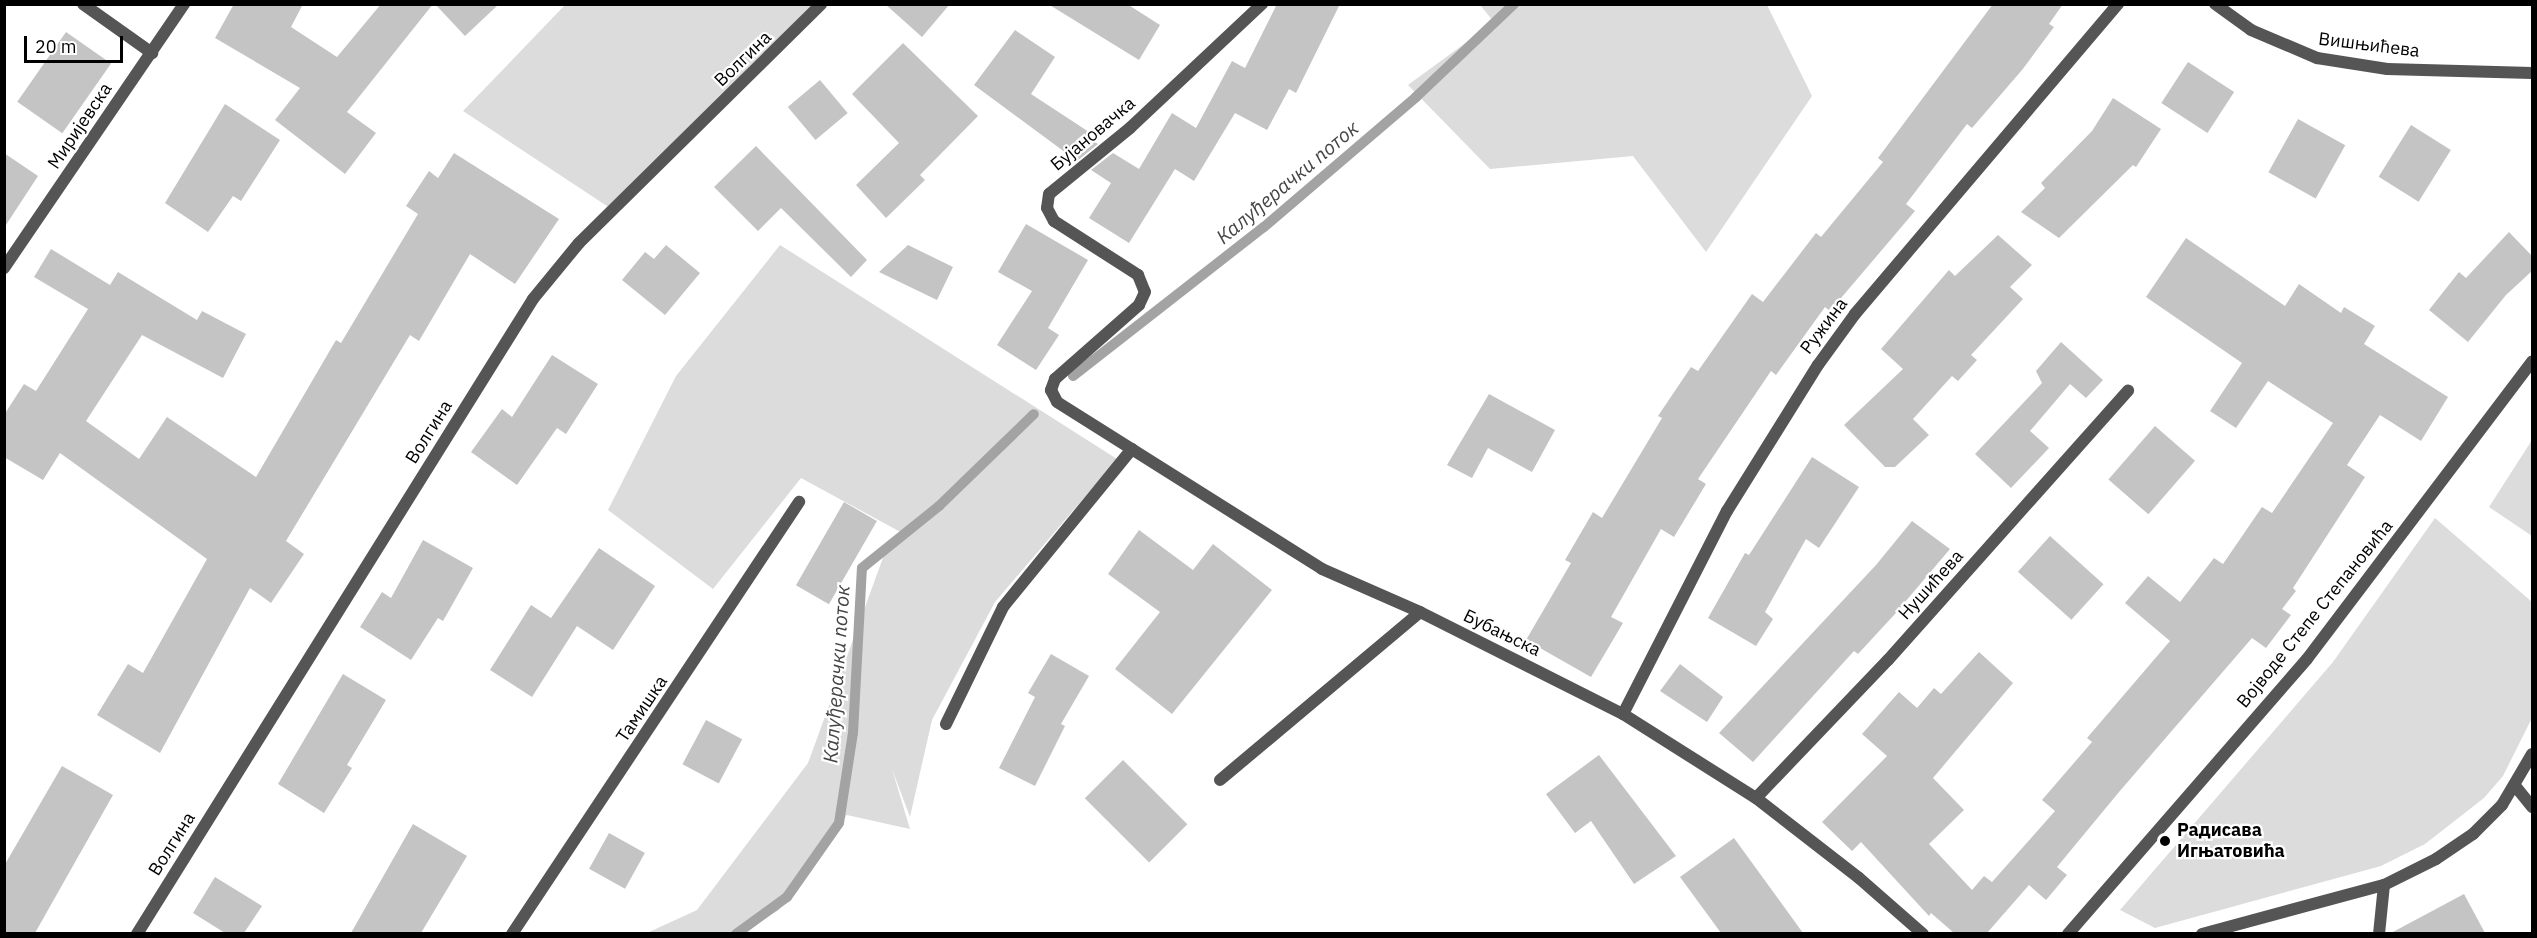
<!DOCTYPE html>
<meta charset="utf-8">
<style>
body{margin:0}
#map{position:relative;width:2537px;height:938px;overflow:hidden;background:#fff;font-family:"IBM Plex Sans",sans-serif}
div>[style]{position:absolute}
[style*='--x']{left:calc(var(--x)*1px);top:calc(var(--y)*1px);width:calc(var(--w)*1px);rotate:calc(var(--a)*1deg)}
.green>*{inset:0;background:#dcdcdc}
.stream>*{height:10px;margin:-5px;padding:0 5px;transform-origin:5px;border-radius:5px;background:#a3a3a3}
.building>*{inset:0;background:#c4c4c4;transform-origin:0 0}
.minor>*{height:12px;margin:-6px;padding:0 6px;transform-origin:6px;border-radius:6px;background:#555}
.tertiary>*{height:12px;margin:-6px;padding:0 6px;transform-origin:6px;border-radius:6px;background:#555}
.dots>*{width:16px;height:16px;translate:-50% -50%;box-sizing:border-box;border:3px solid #fff;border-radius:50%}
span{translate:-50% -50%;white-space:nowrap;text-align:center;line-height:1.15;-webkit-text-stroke:4.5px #fff;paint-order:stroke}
.street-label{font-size:18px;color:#000}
.poi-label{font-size:18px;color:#000;font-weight:700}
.left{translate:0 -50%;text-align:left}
.water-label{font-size:20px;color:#444;font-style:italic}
.frame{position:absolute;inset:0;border:6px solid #000;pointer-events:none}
.scale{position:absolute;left:24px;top:36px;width:99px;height:27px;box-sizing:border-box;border:3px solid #000;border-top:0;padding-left:8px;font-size:18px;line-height:21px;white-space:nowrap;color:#000;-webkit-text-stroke:4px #fff;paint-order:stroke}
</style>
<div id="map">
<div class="green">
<div style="clip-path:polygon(565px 5px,821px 5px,613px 210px,463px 111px)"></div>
<div style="clip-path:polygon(1767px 5px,1812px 96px,1706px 252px,1633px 156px,1490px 169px,1408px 85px,1494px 22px,1480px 5px)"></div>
<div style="clip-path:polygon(780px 245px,1117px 459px,995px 602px,932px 720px,910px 817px,892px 769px,910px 829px,847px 815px,811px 857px,779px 910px,741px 933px,647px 933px,697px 910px,808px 763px,884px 555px,906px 535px,801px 478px,713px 589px,608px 510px,676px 376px)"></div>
<div style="clip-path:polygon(2532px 440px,2532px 536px,2489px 507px)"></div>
<div style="clip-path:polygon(2435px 518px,2532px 602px,2532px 718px,2503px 776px,2484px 798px,2425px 844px,2381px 866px,2155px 928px,2120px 910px,2333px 662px)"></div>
</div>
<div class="stream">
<div style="--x:1073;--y:376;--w:242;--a:-38"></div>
<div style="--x:1264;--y:227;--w:200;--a:-40.5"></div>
<div style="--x:1416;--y:97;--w:135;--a:-43.5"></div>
<div style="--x:736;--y:934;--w:63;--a:-36"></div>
<div style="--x:787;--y:897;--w:90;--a:-54.9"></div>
<div style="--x:839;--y:823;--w:91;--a:-81.2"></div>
<div style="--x:853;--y:733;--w:165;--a:-86.9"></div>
<div style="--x:862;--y:568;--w:99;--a:-38.8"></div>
<div style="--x:939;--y:506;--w:132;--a:-44.1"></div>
</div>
<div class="building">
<div style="clip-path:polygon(234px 4px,303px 4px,291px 27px,337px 57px,381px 4px,433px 4px,347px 112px,376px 133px,345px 174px,275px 120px,300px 88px,215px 38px)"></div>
<div style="clip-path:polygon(435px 4px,499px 4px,465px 36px)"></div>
<div style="clip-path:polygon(885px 4px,950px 4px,922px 37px)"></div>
<div style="clip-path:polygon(1048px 4px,1127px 4px,1160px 25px,1139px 60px)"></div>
<div style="clip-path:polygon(1277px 4px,1340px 4px,1296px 93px,1289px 89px,1267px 130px,1235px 113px,1194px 181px,1175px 169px,1129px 243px,1089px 218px,1111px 183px,1091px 170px,1113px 153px,1139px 169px,1172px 113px,1196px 128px,1232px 61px,1245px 68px)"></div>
<div style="clip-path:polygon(1993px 4px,2063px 4px,2049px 24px,2054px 27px,2022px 70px,1972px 128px,1967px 124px,1906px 204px,1915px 211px,1830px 311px,1825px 307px,1776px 375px,1771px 371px,1698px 479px,1706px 484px,1674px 537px,1661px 529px,1611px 617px,1623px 623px,1591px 677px,1526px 640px,1571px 563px,1565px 560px,1593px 512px,1602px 518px,1662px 418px,1658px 416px,1691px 367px,1698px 371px,1752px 294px,1763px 302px,1816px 233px,1821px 237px,1883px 162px,1878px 158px)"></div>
<div style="clip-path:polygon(1015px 30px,1055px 57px,1031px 94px,1089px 132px,1086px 136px,1098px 144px,1077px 161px,974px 85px)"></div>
<div style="left:66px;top:32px;width:55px;height:85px;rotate:35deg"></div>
<div style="clip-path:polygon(903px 43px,978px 116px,920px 175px,925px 180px,886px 218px,856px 185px,899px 143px,852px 94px)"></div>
<div style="left:2188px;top:62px;width:55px;height:49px;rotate:33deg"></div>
<div style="left:820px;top:80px;width:43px;height:42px;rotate:50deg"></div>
<div style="clip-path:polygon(2113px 98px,2161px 129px,2136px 167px,2133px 165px,2059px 238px,2021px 212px,2045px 188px,2041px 183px,2092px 131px)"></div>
<div style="clip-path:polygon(225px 104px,280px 140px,241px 201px,233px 196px,208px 232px,165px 203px)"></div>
<div style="left:2298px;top:119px;width:54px;height:61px;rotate:29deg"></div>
<div style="left:2411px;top:125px;width:47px;height:61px;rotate:32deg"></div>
<div style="clip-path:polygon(756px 146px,867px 260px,851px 277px,781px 208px,758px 231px,714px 187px)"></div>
<div style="clip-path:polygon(4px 153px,38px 176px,4px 228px)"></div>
<div style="clip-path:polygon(454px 153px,559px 219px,515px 284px,470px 254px,419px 341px,410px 335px,286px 541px,304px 554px,271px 603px,250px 588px,160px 753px,97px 715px,128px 664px,143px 673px,207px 559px,60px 453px,43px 480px,4px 457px,4px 415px,24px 384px,36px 391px,88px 309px,34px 277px,51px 249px,110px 285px,118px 272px,197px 320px,202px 311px,246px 334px,223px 378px,142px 335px,86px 421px,139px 459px,167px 417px,256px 477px,336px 340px,341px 343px,418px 214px,406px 206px,429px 171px,438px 178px)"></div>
<div style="clip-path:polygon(1026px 224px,1088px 260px,1048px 328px,1059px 335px,1036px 370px,997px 345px,1032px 291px,998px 272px)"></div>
<div style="clip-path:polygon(2509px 232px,2532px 256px,2532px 271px,2506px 295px,2468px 342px,2429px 310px,2459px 272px,2466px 278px)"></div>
<div style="clip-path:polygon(1998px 235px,2032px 265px,2010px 287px,2023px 299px,1971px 355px,1977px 360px,1958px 381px,1952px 376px,1913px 419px,1929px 435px,1895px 467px,1885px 467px,1844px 425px,1903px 369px,1881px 349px,1949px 270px,1955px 276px)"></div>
<div style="clip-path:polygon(2186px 238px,2285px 306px,2299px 284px,2341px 313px,2344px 307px,2375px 326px,2364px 344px,2448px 397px,2421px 441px,2380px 415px,2347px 465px,2365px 477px,2293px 588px,2296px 591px,2282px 609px,2291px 615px,2266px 648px,2252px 638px,2119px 792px,2057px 867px,2067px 875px,2046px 900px,2029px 885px,1987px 933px,1954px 933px,1931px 913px,1929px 916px,1861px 842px,1852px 851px,1822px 822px,1887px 756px,1862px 734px,1899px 692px,1917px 708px,1934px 688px,1941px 694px,1979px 652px,2013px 683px,1933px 778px,1964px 810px,1929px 844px,1972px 890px,1984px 876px,1992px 882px,2055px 811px,2042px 800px,2092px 742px,2087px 738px,2170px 641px,2125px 603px,2148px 576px,2180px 602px,2214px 558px,2223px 564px,2262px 507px,2272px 513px,2333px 423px,2268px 381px,2236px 428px,2210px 411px,2242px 363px,2146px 297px)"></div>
<div style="clip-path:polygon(666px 245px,700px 273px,665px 315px,622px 280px,645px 252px,654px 259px)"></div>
<div style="clip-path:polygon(908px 245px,953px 267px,937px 300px,879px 272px)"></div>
<div style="clip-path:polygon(2061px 342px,2103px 380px,2086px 398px,2070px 384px,2030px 431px,2049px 448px,2011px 488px,1975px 454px,2042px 383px,2036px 371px)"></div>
<div style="clip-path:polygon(552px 355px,598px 384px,566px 434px,557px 428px,517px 485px,471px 452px,502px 409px,512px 417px)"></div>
<div style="clip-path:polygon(1489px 394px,1555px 430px,1532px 472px,1488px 448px,1472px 478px,1447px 465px)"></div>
<div style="left:2155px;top:426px;width:53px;height:71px;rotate:41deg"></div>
<div style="clip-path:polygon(1812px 457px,1859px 487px,1819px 548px,1806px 539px,1765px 612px,1773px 619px,1756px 646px,1708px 618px,1745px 553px,1749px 555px)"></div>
<div style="left:844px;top:502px;width:38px;height:96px;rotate:30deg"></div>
<div style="clip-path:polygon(1912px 521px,1950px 549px,1894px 615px,1858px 654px,1854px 651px,1753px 762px,1719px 733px,1876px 565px)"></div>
<div style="clip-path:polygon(1139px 530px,1193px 570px,1213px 544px,1272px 590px,1172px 714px,1115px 669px,1160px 612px,1108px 574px)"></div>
<div style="left:2050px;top:536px;width:72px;height:48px;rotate:42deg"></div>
<div style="clip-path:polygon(423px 540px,473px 568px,443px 621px,438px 618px,411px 660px,360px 627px,382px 592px,391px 598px)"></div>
<div style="clip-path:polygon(599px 548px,655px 586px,613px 650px,577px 626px,532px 697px,490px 670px,531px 605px,551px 618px)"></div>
<div style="clip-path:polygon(1051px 654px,1089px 676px,1061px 724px,1065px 726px,1035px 786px,999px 768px,1035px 697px,1028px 693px)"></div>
<div style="clip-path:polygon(1680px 664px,1723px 697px,1707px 722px,1660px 691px)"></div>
<div style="clip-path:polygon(343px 674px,386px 700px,347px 765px,352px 768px,324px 813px,278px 784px)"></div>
<div style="left:706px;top:720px;width:41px;height:50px;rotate:28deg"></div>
<div style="clip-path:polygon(1599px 755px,1676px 856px,1634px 884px,1591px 821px,1575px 833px,1546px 794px)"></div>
<div style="left:1123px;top:760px;width:91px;height:54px;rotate:45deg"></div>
<div style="clip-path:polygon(62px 766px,113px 795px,35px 933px,4px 933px,4px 866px)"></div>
<div style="clip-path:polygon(413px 824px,467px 856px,421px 933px,351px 933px)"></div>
<div style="left:609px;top:833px;width:41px;height:41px;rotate:29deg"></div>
<div style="clip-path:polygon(1734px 838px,1803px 933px,1721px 933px,1680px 877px)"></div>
<div style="clip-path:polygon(215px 877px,262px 906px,244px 933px,225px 933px,193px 913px)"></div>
<div style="clip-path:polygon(2464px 894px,2485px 933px,2391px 933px)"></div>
</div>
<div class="minor">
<div style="--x:83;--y:4;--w:85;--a:35.4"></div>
<div style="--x:1262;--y:4;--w:181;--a:136.8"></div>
<div style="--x:1130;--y:128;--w:104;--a:140.8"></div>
<div style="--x:1049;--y:194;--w:14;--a:98"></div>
<div style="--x:1047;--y:208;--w:15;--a:62"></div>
<div style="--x:1054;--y:221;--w:100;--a:32.7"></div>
<div style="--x:1138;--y:275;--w:18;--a:68"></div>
<div style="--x:1145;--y:292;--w:14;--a:115"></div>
<div style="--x:1139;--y:305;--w:112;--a:138.6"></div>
<div style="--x:1055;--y:379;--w:12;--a:110"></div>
<div style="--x:1051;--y:390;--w:13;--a:63"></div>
<div style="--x:1057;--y:402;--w:313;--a:32.2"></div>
<div style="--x:1322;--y:569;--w:107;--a:23.7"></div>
<div style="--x:1420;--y:612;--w:227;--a:26.7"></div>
<div style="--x:1623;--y:714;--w:157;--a:32.3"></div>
<div style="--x:1756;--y:798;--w:130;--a:37.8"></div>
<div style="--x:1859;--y:878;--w:85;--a:41.2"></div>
<div style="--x:2215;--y:4;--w:44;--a:35.8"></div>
<div style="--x:2251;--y:30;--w:72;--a:23"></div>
<div style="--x:2317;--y:58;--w:71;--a:8.9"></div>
<div style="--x:2387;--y:69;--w:145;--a:1.6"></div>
<div style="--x:4;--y:268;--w:320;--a:-55.7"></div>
<div style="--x:1623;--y:714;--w:228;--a:-62.9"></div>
<div style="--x:1727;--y:511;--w:172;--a:-58.1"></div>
<div style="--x:1818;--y:365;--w:63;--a:-54"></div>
<div style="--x:1855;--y:314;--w:407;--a:-49.7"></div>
<div style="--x:946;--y:724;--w:130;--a:-64"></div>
<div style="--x:1003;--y:607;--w:204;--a:-50.8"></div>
<div style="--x:1220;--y:780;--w:261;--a:-40"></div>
<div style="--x:2516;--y:787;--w:26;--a:51"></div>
<div style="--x:1756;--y:798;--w:191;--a:-46.3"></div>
<div style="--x:1888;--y:660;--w:361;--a:-48.3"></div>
<div style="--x:137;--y:934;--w:748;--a:-58.05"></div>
<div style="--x:533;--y:299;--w:72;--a:-50.6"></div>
<div style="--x:579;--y:243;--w:340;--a:-44.6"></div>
<div style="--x:512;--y:934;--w:519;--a:-56.4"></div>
<div style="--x:2202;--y:934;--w:188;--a:-15.1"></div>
<div style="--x:2384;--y:885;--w:58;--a:-26.6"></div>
<div style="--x:2436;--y:859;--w:45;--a:-34"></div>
<div style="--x:2473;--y:834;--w:41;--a:-45"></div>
<div style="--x:2502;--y:805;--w:59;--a:-59.5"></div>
<div style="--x:2379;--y:934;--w:49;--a:-84.2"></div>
</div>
<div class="tertiary">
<div style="--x:2068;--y:934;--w:364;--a:-49"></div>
<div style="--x:2307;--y:659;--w:373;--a:-52.9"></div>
</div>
<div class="dots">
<div style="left:2165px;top:841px;background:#000"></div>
</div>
<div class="street-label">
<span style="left:2369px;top:45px;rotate:7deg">Вишњићева</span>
<span style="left:743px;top:59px;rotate:-44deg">Волгина</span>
<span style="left:80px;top:126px;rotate:-56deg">Миријевска</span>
<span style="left:1093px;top:134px;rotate:-40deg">Бујановачка</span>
<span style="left:1824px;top:326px;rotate:-53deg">Ружина</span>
<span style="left:429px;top:432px;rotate:-58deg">Волгина</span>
<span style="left:1931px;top:585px;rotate:-48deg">Нушићева</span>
<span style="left:2315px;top:614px;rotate:-51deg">Војводе Степе Степановића</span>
<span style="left:1502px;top:633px;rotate:26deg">Бубањска</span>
<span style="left:642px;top:709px;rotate:-56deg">Тамишка</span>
<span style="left:172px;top:844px;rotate:-58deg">Волгина</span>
</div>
<div class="poi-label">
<span class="left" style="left:2177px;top:841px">Радисава<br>Игњатовића</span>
</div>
<div class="water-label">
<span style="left:1287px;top:182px;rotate:-40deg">Калуђерачки поток</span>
<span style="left:836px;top:674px;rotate:-86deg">Калуђерачки поток</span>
</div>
<div class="frame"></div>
<div class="scale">20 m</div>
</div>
